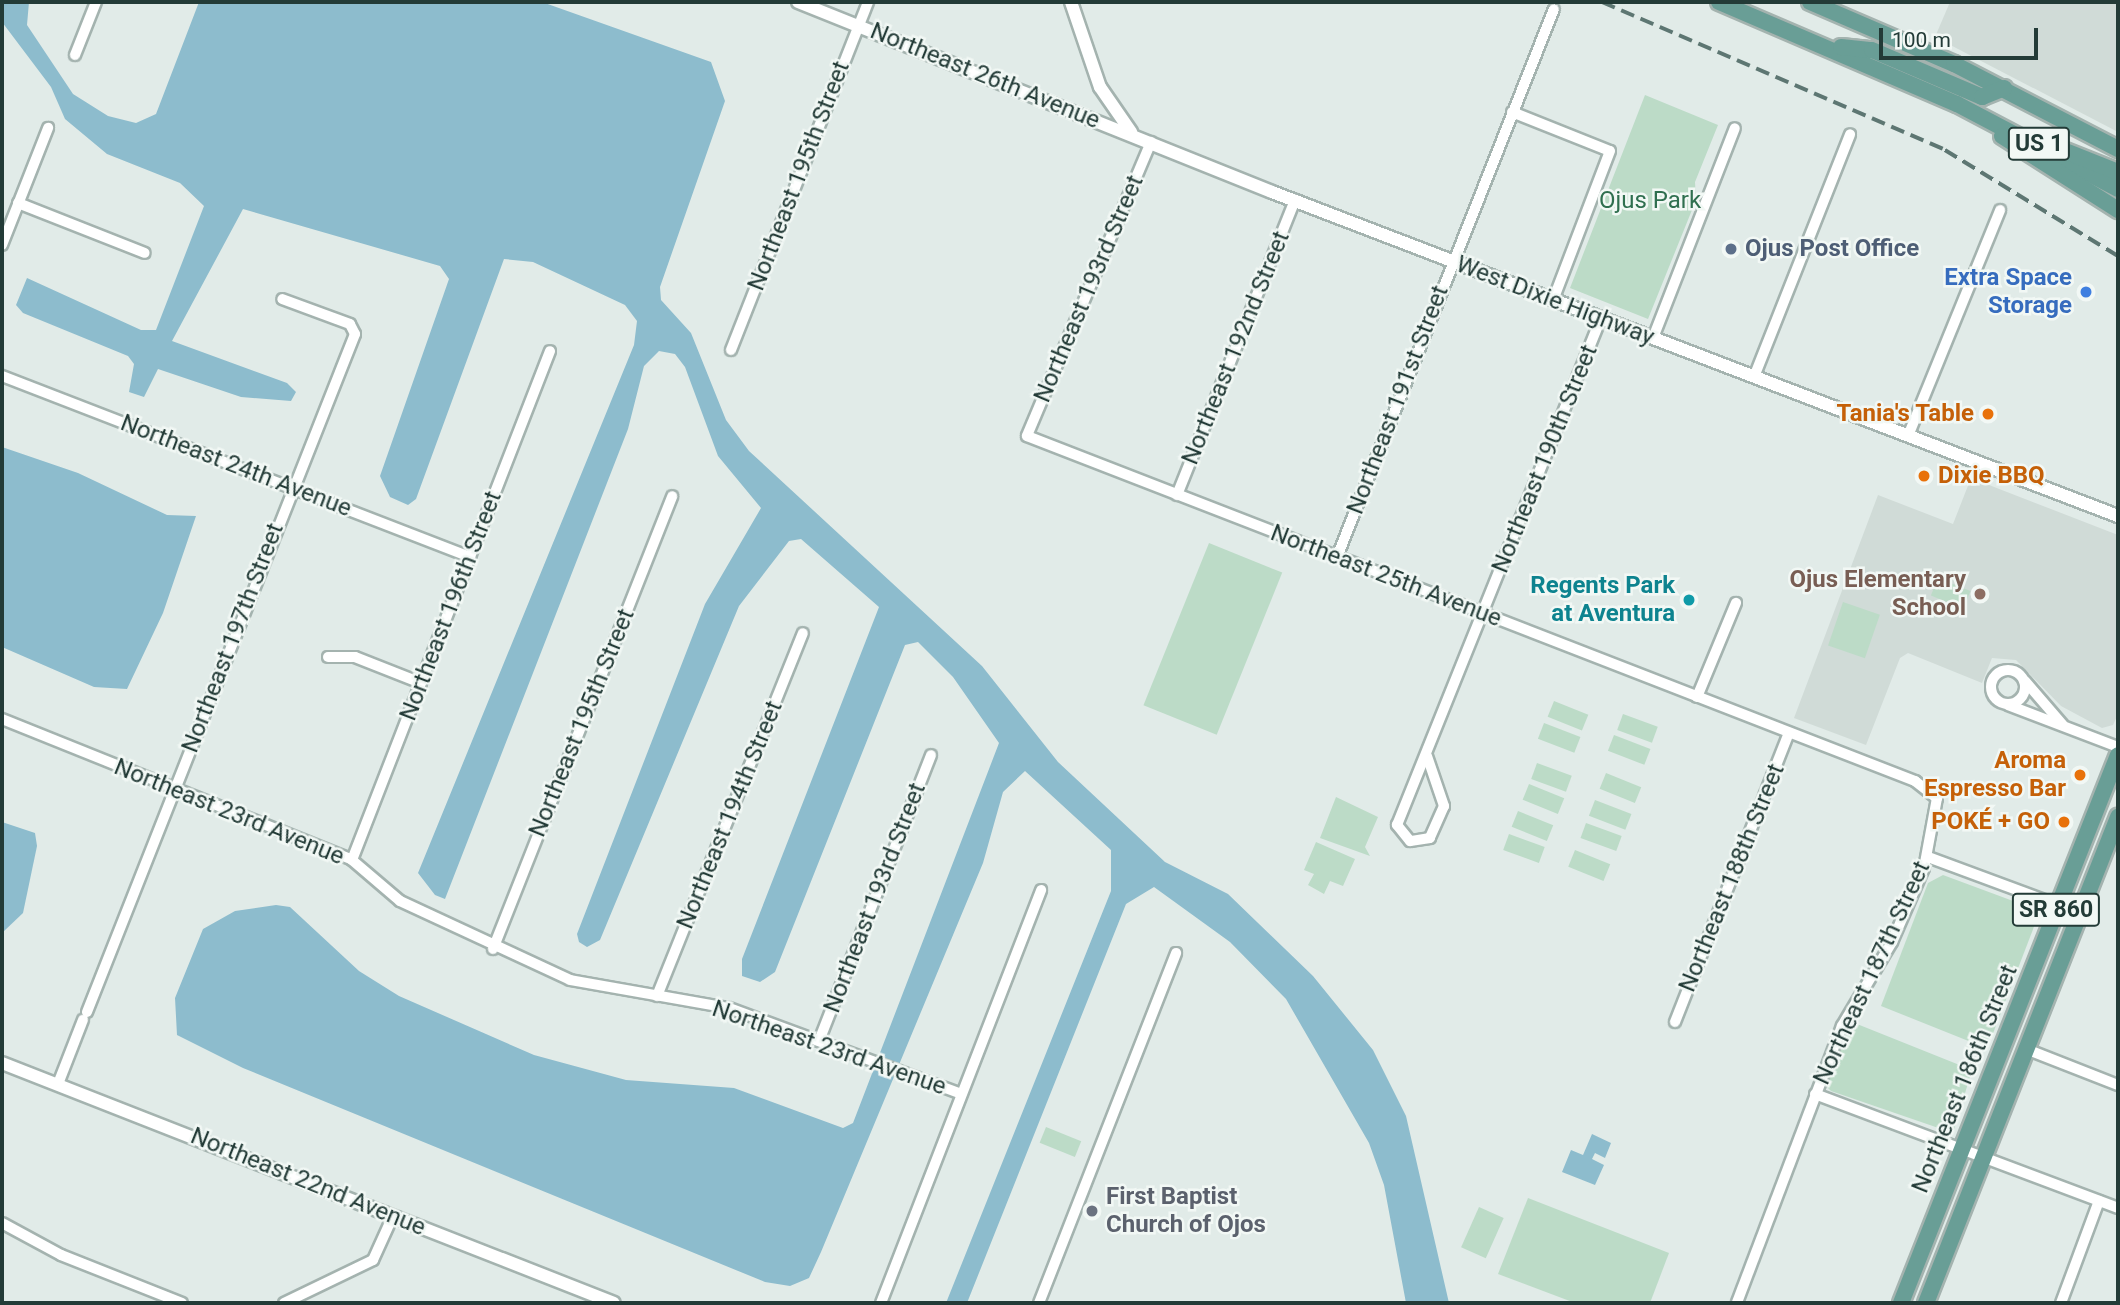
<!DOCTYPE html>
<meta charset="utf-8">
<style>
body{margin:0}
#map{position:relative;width:2120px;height:1305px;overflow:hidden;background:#e1ebe8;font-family:Roboto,sans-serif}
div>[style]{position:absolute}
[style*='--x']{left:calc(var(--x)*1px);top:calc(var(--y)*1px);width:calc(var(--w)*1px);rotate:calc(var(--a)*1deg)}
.built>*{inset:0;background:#d0dbd7}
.green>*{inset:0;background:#bcdbc7;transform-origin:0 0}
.water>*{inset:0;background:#8dbccd}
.roads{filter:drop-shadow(2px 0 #a4b3af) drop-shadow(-2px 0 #a4b3af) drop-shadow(0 2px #a4b3af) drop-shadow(0 -2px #a4b3af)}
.minor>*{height:10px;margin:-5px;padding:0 5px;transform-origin:5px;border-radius:5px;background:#fff}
.minor>.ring{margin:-5px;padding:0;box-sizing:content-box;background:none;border:10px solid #fff;border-radius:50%}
.tertiary>*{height:12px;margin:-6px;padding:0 6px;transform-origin:6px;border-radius:6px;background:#fff}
.primary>*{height:16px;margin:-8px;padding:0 8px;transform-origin:8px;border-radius:8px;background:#699e96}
.rail>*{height:3.5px;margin-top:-1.75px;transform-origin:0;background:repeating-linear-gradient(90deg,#5d7672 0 14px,transparent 0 21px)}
.dots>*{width:19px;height:19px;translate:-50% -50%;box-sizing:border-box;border:4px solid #f2f8f5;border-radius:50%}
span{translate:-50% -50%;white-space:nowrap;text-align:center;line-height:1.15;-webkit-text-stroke:5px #f2f8f5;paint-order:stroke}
.shield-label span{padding:2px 5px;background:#f2f8f5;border:2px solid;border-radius:5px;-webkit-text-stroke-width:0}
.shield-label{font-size:23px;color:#233b37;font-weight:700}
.street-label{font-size:24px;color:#233b37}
.park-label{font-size:24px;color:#2f6f4f}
.service-label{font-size:24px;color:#4e5e75;font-weight:700}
.left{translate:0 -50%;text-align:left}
.shop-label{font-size:24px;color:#366cbe;font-weight:700}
.right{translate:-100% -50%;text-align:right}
.food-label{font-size:24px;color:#c56008;font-weight:700}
.education-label{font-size:24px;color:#785e54;font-weight:700}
.culture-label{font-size:24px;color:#0d838f;font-weight:700}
.worship-label{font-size:24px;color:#5b616d;font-weight:700}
.frame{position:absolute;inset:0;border:4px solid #233b37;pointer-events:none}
.scale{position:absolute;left:1879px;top:28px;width:159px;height:32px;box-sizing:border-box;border:4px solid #233b37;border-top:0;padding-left:9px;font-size:21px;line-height:24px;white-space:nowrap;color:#233b37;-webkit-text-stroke:5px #f2f8f5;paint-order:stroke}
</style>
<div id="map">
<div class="built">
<div style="clip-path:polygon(1950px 2px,2118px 2px,2118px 132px,1935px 37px)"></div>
<div style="clip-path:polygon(1971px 478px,2118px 535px,2118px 714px,2113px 725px,2102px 728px,2061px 706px,2016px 660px,1992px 658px,1982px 683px,1908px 653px,1900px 658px,1866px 745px,1794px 718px,1878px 495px,1953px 524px)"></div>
</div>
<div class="green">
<div style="clip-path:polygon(1645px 95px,1718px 125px,1695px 182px,1696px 200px,1648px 319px,1570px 288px)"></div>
<div style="left:1209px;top:543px;width:79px;height:175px;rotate:22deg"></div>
<div style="left:1938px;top:578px;width:35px;height:19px;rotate:22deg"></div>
<div style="left:1843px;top:602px;width:39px;height:46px;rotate:19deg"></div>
<div style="left:1554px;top:701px;width:37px;height:17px;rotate:22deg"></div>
<div style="left:1623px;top:714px;width:37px;height:17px;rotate:20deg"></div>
<div style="left:1544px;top:723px;width:39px;height:17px;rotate:21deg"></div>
<div style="left:1614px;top:735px;width:39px;height:17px;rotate:21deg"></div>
<div style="left:1537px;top:763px;width:37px;height:17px;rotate:20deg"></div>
<div style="left:1606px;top:773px;width:38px;height:17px;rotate:22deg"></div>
<div style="left:1529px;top:784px;width:38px;height:17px;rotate:22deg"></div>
<div style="clip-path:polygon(1336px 797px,1378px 817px,1365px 847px,1370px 856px,1320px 838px)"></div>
<div style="left:1595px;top:800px;width:39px;height:17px;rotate:21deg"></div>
<div style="left:1518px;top:811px;width:38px;height:17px;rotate:22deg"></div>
<div style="left:1586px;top:823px;width:38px;height:16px;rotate:20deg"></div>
<div style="left:1509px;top:834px;width:38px;height:17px;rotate:20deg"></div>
<div style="clip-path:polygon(1316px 842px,1355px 859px,1343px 886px,1330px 881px,1324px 894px,1308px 885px,1314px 874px,1304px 870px)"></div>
<div style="left:1575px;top:850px;width:38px;height:18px;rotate:22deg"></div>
<div style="clip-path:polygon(1943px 875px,2040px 911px,1992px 1036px,1981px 1046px,1881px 1006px,1928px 883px)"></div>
<div style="clip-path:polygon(1852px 1022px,1972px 1070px,1953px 1133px,1831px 1091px,1824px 1084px)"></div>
<div style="left:1046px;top:1127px;width:38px;height:17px;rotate:22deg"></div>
<div style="clip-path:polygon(1528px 1198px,1669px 1253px,1650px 1303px,1575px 1303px,1498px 1274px)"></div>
<div style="left:1479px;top:1207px;width:27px;height:44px;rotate:24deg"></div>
</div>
<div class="water">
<div style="clip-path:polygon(2px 2px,29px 2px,27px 25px,73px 94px,108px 116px,136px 123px,156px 114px,199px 2px,542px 2px,711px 62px,725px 101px,660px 287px,661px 300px,691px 333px,726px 420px,749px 451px,982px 666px,1058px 762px,1165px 862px,1228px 894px,1313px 976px,1373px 1050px,1406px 1116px,1449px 1303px,1406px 1303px,1384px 1185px,1369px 1143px,1286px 999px,1230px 942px,1154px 887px,1126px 904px,967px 1303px,946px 1303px,1111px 891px,1111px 850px,1025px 771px,1003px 792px,983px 863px,821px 1252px,809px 1278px,790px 1286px,765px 1282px,243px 1068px,177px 1035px,175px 998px,203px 929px,235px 911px,276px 905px,290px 907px,359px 971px,399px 996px,534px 1055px,626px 1080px,734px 1088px,843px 1128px,853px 1123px,999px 743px,953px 677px,918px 642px,905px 645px,775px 972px,760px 982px,742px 976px,742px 959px,879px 607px,801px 539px,789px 541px,739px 606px,600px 940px,587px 947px,579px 942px,577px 934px,705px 604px,761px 508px,718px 456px,685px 367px,675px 354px,659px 351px,644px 366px,628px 429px,445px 899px,435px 895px,418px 873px,634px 345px,637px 321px,625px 305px,533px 262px,504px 259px,416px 499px,408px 505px,390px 497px,380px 476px,449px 279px,440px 266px,243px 209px,172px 341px,287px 383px,296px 392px,291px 401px,241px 397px,158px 369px,144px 397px,129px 392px,134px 364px,128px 356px,23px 313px,16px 305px,27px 278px,141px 330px,156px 330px,204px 206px,180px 183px,107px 154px,65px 119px,51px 87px,2px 22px)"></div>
<div style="clip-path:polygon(2px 447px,78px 473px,167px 515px,196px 516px,163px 613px,127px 689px,94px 687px,2px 647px)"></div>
<div style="clip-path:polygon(2px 822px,35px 833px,37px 846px,23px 913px,2px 933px)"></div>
<div style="clip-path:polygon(1592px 1134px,1611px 1143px,1605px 1158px,1595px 1153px,1592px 1159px,1604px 1165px,1595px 1185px,1562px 1172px,1571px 1150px,1583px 1155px)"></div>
</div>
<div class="roads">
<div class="minor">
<div style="--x:75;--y:55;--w:57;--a:-68.4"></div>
<div style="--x:1512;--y:112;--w:105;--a:21.7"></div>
<div style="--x:1610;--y:151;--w:160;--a:110.9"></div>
<div style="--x:1151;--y:142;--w:319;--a:112.9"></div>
<div style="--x:1027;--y:436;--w:953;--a:21.23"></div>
<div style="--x:1915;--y:781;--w:28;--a:38"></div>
<div style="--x:1937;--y:798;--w:71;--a:100.5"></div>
<div style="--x:1924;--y:868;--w:81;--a:113.4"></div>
<div style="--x:1892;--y:942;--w:98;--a:120.8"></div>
<div style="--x:1842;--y:1026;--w:296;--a:110.8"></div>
<div style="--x:18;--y:203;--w:136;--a:21.5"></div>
<div style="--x:2;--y:245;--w:126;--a:-68.5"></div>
<div style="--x:1653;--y:338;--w:225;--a:-68.7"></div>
<div style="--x:731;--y:350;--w:374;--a:-68.5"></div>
<div style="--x:2;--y:376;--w:502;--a:21.14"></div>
<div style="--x:1754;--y:377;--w:261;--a:-68.4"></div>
<div style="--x:1908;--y:436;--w:244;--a:-67.8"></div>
<div style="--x:1177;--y:495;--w:318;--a:-68.2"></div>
<div style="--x:1337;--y:557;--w:589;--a:-68.4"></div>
<div style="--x:328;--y:657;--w:27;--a:0"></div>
<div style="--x:355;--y:657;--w:71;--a:21.5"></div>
<div class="ring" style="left:1991px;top:670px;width:24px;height:24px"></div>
<div style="--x:2025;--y:681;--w:58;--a:49.2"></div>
<div style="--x:1697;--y:697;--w:102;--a:-67.5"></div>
<div style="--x:2008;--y:705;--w:118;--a:20.9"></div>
<div style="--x:2;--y:719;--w:377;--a:21.9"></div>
<div style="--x:352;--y:860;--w:63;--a:40.5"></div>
<div style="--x:400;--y:901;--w:187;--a:24.9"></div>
<div style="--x:570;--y:980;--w:161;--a:10"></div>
<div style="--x:729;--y:1008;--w:247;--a:20.3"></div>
<div style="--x:1427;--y:756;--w:53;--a:71.2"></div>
<div style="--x:1444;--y:806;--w:35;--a:114"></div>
<div style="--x:1430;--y:838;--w:20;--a:171"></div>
<div style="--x:1410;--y:841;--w:21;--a:-129"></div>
<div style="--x:1397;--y:825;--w:547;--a:-68.08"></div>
<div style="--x:1928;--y:857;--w:139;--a:20.3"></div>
<div style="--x:352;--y:860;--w:546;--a:-68.74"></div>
<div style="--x:493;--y:949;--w:487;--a:-68.4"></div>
<div style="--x:657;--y:996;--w:391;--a:-68.1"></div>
<div style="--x:87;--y:1012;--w:729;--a:-68.43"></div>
<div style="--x:355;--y:334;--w:11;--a:-117"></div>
<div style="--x:350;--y:324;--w:72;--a:-159.8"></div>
<div style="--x:1675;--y:1022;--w:311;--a:-68.5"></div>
<div style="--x:819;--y:1041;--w:307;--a:-68.6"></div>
<div style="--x:2026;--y:1049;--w:99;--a:21.4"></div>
<div style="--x:58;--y:1084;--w:69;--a:-68.7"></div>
<div style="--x:1815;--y:1094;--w:324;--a:20.6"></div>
<div style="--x:2;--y:1223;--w:67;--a:28.5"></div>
<div style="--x:61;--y:1255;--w:130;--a:21.6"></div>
<div style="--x:284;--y:1303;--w:99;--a:-25.8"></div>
<div style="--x:373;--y:1260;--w:48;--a:-65.6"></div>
<div style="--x:881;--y:1303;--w:443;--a:-68.8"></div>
<div style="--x:1039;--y:1303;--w:376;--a:-68.6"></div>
<div style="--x:2061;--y:1303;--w:109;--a:-69.6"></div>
</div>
<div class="tertiary">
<div style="--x:798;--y:2;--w:511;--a:21.84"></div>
<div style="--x:1272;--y:192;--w:906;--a:20.96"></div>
<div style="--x:1071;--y:2;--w:90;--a:71.2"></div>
<div style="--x:1100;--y:87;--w:55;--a:55.4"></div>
<div style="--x:2;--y:1063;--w:657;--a:21.41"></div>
</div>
<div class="primary">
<div style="--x:1719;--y:2;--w:259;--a:23.2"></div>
<div style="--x:1957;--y:104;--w:182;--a:27.8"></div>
<div style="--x:1810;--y:2;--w:157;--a:23.3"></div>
<div style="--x:1954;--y:64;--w:185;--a:27.4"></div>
<div style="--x:1841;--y:47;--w:31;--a:6"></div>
<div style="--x:1872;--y:50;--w:120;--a:23.1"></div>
<div style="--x:1982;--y:97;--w:24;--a:-22"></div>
<div style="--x:2002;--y:136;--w:138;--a:32.5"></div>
<div style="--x:2050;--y:145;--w:73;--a:21.7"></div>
<div style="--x:1901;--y:1303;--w:589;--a:-68.4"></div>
<div style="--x:1926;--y:1303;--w:523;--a:-68.44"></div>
</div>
</div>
<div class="rail">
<div style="--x:1602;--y:2;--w:374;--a:23.3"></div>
<div style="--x:1945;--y:150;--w:203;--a:31.5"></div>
</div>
<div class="dots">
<div style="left:1731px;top:249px;background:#5c6f8a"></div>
<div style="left:2086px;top:292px;background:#3f7fe0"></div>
<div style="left:1988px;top:414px;background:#e8710a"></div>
<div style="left:1924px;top:476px;background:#e8710a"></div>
<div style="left:1980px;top:594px;background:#8d6e63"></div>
<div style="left:1689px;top:600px;background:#0f9aa8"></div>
<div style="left:2080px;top:775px;background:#e8710a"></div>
<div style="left:2064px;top:822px;background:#e8710a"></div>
<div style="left:1092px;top:1211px;background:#6b7280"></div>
</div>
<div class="shield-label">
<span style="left:2039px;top:144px">US 1</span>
<span style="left:2056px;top:910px">SR 860</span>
</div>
<div class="street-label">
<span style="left:985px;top:76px;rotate:22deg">Northeast 26th Avenue</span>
<span style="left:799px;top:176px;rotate:-69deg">Northeast 195th Street</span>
<span style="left:1089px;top:289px;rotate:-67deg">Northeast 193rd Street</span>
<span style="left:1555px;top:301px;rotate:21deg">West Dixie Highway</span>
<span style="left:1236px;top:348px;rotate:-68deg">Northeast 192nd Street</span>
<span style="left:1398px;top:400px;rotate:-69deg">Northeast 191st Street</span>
<span style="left:1545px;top:459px;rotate:-68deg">Northeast 190th Street</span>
<span style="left:236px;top:466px;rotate:21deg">Northeast 24th Avenue</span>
<span style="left:1386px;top:576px;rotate:21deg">Northeast 25th Avenue</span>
<span style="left:451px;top:606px;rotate:-69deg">Northeast 196th Street</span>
<span style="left:233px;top:638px;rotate:-69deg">Northeast 197th Street</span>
<span style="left:582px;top:723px;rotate:-68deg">Northeast 195th Street</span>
<span style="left:229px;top:812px;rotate:22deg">Northeast 23rd Avenue</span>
<span style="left:730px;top:815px;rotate:-68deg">Northeast 194th Street</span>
<span style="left:1732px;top:878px;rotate:-68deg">Northeast 188th Street</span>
<span style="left:875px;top:898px;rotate:-69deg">Northeast 193rd Street</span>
<span style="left:1872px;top:973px;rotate:-65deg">Northeast 187th Street</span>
<span style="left:829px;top:1048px;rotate:19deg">Northeast 23rd Avenue</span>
<span style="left:1965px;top:1079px;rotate:-68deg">Northeast 186th Street</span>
<span style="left:308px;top:1182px;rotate:22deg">Northeast 22nd Avenue</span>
</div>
<div class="park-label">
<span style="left:1650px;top:201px">Ojus Park</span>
</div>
<div class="service-label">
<span class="left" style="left:1745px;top:249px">Ojus Post Office</span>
</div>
<div class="shop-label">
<span class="right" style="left:2072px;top:292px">Extra Space<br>Storage</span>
</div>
<div class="food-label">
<span class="right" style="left:1974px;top:414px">Tania's Table</span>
<span class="left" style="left:1938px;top:476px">Dixie BBQ</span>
<span class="right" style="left:2066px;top:775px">Aroma<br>Espresso Bar</span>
<span class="right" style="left:2050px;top:822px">POKÉ + GO</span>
</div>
<div class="education-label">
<span class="right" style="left:1966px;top:594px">Ojus Elementary<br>School</span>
</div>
<div class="culture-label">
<span class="right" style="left:1675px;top:600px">Regents Park<br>at Aventura</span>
</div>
<div class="worship-label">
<span class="left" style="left:1106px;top:1211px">First Baptist<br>Church of Ojos</span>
</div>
<div class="frame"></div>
<div class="scale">100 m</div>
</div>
